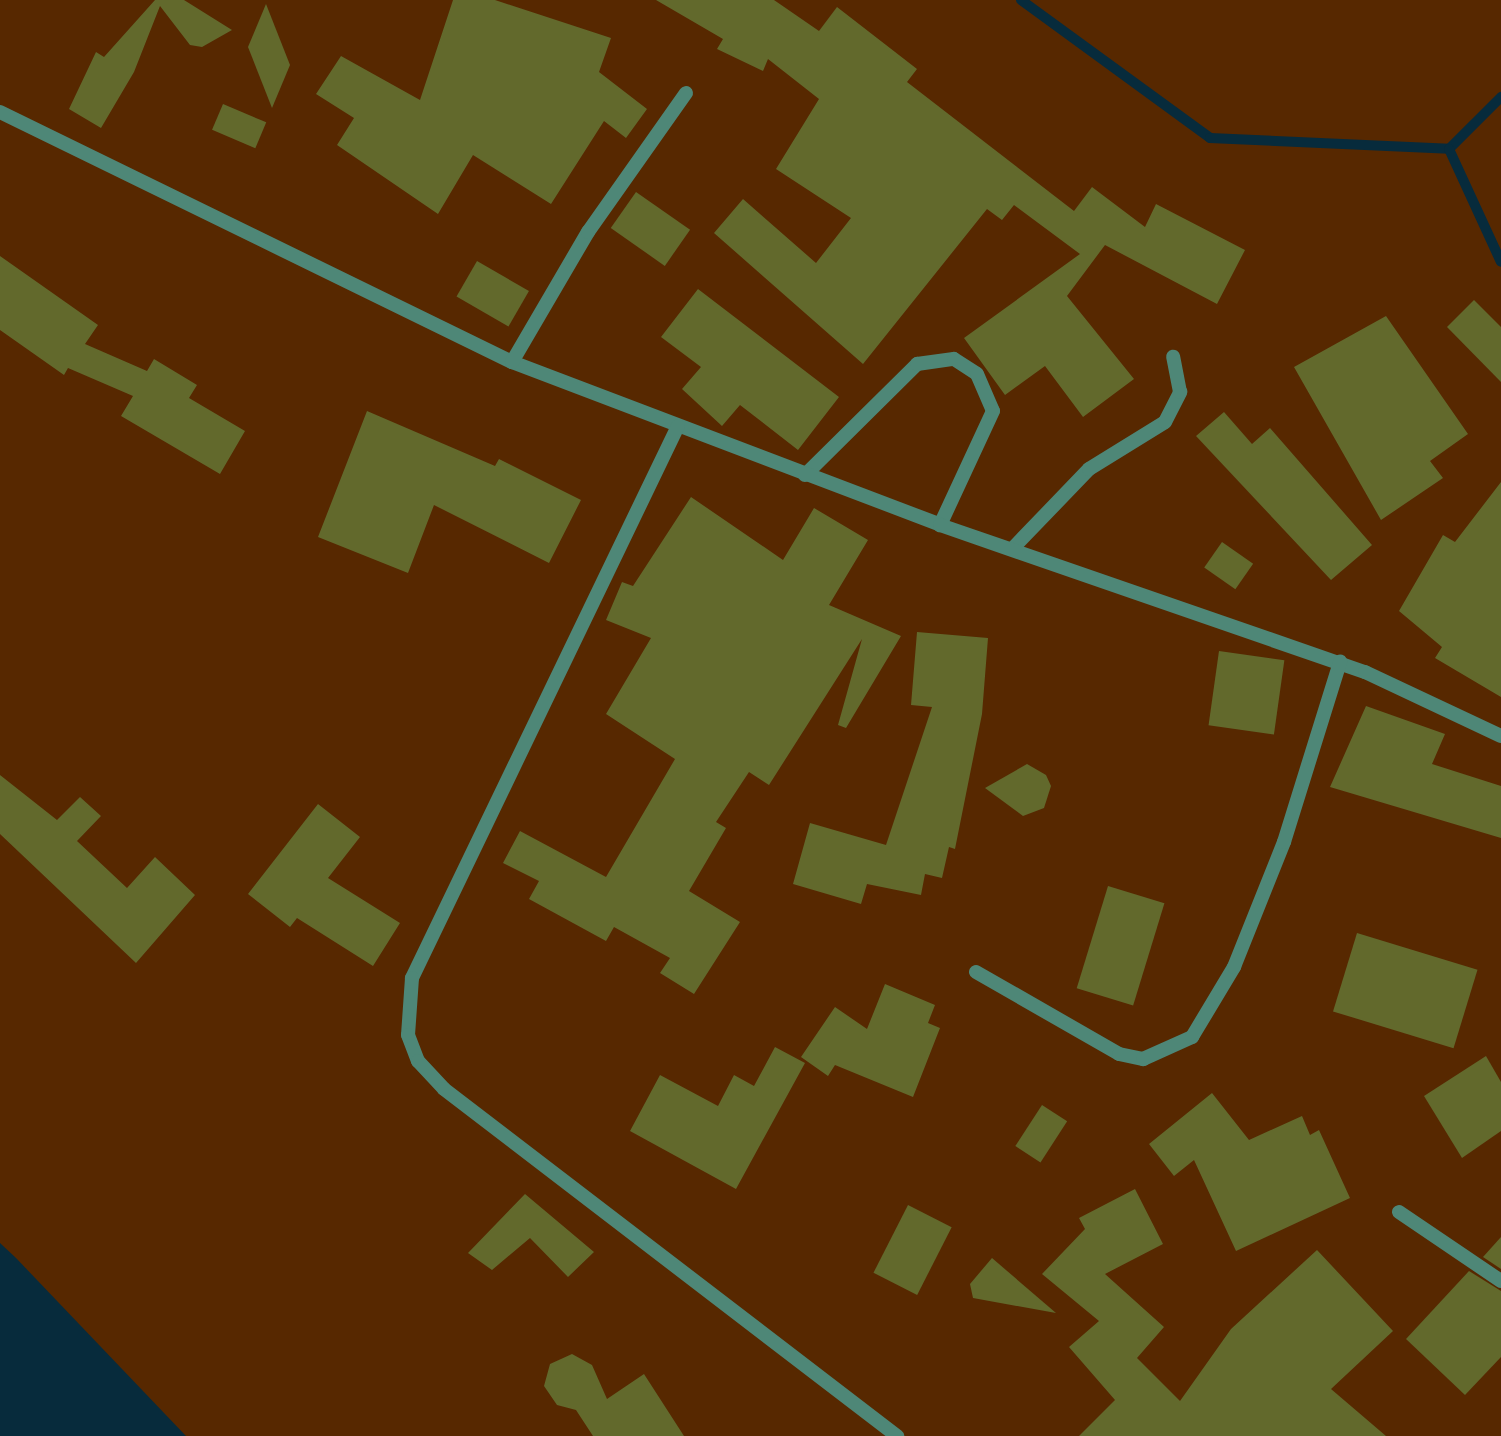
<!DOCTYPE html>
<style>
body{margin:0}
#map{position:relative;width:1501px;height:1436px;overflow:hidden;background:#572800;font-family:"PT Sans Narrow",sans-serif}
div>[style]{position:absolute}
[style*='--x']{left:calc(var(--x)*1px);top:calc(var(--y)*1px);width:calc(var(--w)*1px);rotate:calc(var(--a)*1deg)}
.water>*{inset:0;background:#072b3c}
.stream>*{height:10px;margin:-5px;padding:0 5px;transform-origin:5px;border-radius:5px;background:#072b3c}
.building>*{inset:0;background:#62692c;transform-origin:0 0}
.lane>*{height:14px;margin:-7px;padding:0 7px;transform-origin:7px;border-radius:7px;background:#4e8777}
.street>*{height:14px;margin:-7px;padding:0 7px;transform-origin:7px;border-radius:7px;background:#4e8777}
span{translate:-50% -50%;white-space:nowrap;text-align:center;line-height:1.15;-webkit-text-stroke:6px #572800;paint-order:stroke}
</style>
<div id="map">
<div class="water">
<div style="clip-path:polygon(0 1243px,16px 1258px,186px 1436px,0 1436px)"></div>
</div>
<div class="stream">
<div style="--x:1021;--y:0;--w:234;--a:36.1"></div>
<div style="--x:1210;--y:138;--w:239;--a:2.6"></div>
<div style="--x:1449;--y:149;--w:74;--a:-45"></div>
<div style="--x:1449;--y:149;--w:124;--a:65.3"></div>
</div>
<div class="building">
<div style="clip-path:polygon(155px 0,184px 0,232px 30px,202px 47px,190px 45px,160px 6px,134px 72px,101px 128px,69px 109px,96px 52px,104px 57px)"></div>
<div style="clip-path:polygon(453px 0,495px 0,611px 38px,599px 72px,647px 109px,626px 138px,604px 121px,551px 204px,473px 155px,438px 214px,337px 145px,354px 118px,316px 94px,341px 56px,420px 100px)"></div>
<div style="clip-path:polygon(656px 0,774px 0,819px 31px,837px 7px,917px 69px,907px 82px,1074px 211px,1092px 187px,1145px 227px,1156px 204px,1245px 250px,1217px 304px,1105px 245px,1067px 296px,1134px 379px,1083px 417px,1045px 366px,1005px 395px,964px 338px,1080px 254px,1014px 205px,1002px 220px,987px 209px,863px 364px,714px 233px,743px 199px,816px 263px,851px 218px,776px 169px,819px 99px,768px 59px,763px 71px,717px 49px,723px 39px)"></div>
<div style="clip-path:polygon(266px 4px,290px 65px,272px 108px,248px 47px)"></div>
<div style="left:223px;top:104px;width:47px;height:28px;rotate:23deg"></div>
<div style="left:636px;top:192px;width:66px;height:44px;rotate:35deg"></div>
<div style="clip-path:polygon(0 256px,98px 325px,85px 344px,147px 371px,154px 359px,197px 385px,189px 398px,245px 431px,220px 474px,121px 416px,133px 396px,68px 368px,64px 375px,0 330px)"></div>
<div style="left:477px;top:261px;width:60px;height:41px;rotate:30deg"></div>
<div style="clip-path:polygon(698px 289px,839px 397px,798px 450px,740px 405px,722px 426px,682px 389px,701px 367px,661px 337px)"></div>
<div style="clip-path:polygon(1474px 300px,1501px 327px,1501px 382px,1447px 327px)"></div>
<div style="clip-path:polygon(1386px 316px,1468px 434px,1430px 461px,1443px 478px,1381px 520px,1294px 367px)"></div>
<div style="clip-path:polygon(367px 411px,495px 466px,499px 459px,581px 500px,549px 563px,434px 505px,408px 573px,318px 537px)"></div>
<div style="clip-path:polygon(1224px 412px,1252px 444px,1270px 428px,1372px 545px,1331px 580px,1196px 436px)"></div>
<div style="clip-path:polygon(1501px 482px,1501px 697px,1435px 658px,1442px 647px,1399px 611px,1443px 535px,1455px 542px)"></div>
<div style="clip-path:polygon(691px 497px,783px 560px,814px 508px,868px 540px,829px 605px,901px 636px,846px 728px,838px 725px,862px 639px,769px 785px,749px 772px,716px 822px,726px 828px,689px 891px,740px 922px,694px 994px,660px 973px,670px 958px,614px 927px,606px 941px,529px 899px,539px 881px,503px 863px,520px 831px,606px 877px,675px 759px,606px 714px,651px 638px,606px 620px,622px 582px,633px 586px)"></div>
<div style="left:1222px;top:542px;width:38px;height:31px;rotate:35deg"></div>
<div style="clip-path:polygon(917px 632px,988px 638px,982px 714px,955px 849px,949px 847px,942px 878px,925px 874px,921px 895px,867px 884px,861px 904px,793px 884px,810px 823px,886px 845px,932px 707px,911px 705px)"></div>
<div style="left:1219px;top:651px;width:66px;height:75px;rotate:8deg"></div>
<div style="clip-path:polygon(1366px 706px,1445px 734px,1432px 764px,1501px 786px,1501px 838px,1330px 787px)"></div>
<div style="clip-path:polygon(1027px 764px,1046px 775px,1051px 786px,1044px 808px,1023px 816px,985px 788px)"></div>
<div style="clip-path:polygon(0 775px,57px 820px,80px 797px,101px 816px,77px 841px,127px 888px,155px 857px,195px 895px,136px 963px,0 834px)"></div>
<div style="clip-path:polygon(318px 804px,360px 837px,328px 878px,400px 923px,373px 966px,297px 918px,290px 927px,248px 894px)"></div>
<div style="left:1108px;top:886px;width:59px;height:107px;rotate:17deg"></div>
<div style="left:1357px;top:933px;width:126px;height:82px;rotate:17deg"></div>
<div style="clip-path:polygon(885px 984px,935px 1005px,928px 1023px,940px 1028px,913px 1097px,835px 1065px,828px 1076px,801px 1057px,835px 1007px,867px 1029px)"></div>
<div style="clip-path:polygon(775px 1047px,805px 1063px,736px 1189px,630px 1131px,660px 1075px,718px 1106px,734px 1075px,754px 1086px)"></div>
<div style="clip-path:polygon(1486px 1056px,1501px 1082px,1501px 1131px,1462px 1158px,1424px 1096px)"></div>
<div style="clip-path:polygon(1212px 1093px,1249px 1140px,1302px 1116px,1310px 1135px,1319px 1130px,1350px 1198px,1236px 1251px,1194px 1160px,1174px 1176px,1149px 1144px)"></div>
<div style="left:1042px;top:1105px;width:30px;height:49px;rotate:33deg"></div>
<div style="clip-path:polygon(1135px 1189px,1163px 1244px,1105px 1274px,1164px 1327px,1137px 1358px,1180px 1401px,1231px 1329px,1317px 1250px,1393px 1331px,1331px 1389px,1386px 1436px,1079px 1436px,1115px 1400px,1069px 1347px,1099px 1321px,1042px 1274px,1085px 1229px,1079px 1218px)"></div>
<div style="clip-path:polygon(525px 1194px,594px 1252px,568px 1277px,530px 1238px,492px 1270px,468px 1253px)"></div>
<div style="left:908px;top:1205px;width:49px;height:76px;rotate:27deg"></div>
<div style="clip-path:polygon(1501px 1237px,1501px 1269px,1483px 1257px)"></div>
<div style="clip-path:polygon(992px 1258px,1056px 1313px,973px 1298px,970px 1284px)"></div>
<div style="clip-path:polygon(1469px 1271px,1501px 1291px,1501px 1357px,1465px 1395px,1406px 1339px)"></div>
<div style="clip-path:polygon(572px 1354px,592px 1365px,607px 1399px,644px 1374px,684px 1436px,593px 1436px,576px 1410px,557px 1405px,544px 1386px,550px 1364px)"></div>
</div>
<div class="lane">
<div style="--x:805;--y:475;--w:158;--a:-44.7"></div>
<div style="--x:917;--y:364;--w:37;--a:-8"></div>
<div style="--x:954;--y:359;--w:27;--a:33"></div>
<div style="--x:977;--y:374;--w:40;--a:66.6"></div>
<div style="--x:993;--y:411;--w:126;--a:114.9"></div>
<div style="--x:1014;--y:547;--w:108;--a:-46.1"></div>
<div style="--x:1089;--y:469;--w:89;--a:-31.7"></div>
<div style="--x:1165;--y:422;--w:34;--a:-63"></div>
<div style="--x:1180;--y:392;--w:36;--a:-101"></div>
</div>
<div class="street">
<div style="--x:0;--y:112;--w:570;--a:26.03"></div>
<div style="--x:512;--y:362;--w:458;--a:20.8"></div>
<div style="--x:940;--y:525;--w:450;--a:19.1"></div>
<div style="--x:1365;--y:672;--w:150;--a:25.2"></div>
<div style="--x:512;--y:362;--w:151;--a:-59.7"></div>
<div style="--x:588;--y:232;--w:170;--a:-54.8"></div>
<div style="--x:678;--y:426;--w:613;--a:115.73"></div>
<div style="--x:412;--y:978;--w:57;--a:94"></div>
<div style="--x:408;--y:1035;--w:28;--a:69"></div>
<div style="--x:418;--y:1061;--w:38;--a:47"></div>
<div style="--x:444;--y:1089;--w:571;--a:37.45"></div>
<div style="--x:976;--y:972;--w:165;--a:29.8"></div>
<div style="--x:1119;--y:1054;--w:25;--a:12"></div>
<div style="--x:1143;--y:1059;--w:54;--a:-24.2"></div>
<div style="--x:1192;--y:1037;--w:82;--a:-59"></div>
<div style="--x:1234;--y:967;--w:135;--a:-68.2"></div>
<div style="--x:1284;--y:842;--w:189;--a:-72.7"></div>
<div style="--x:1399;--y:1212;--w:123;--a:34.1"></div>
</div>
</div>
